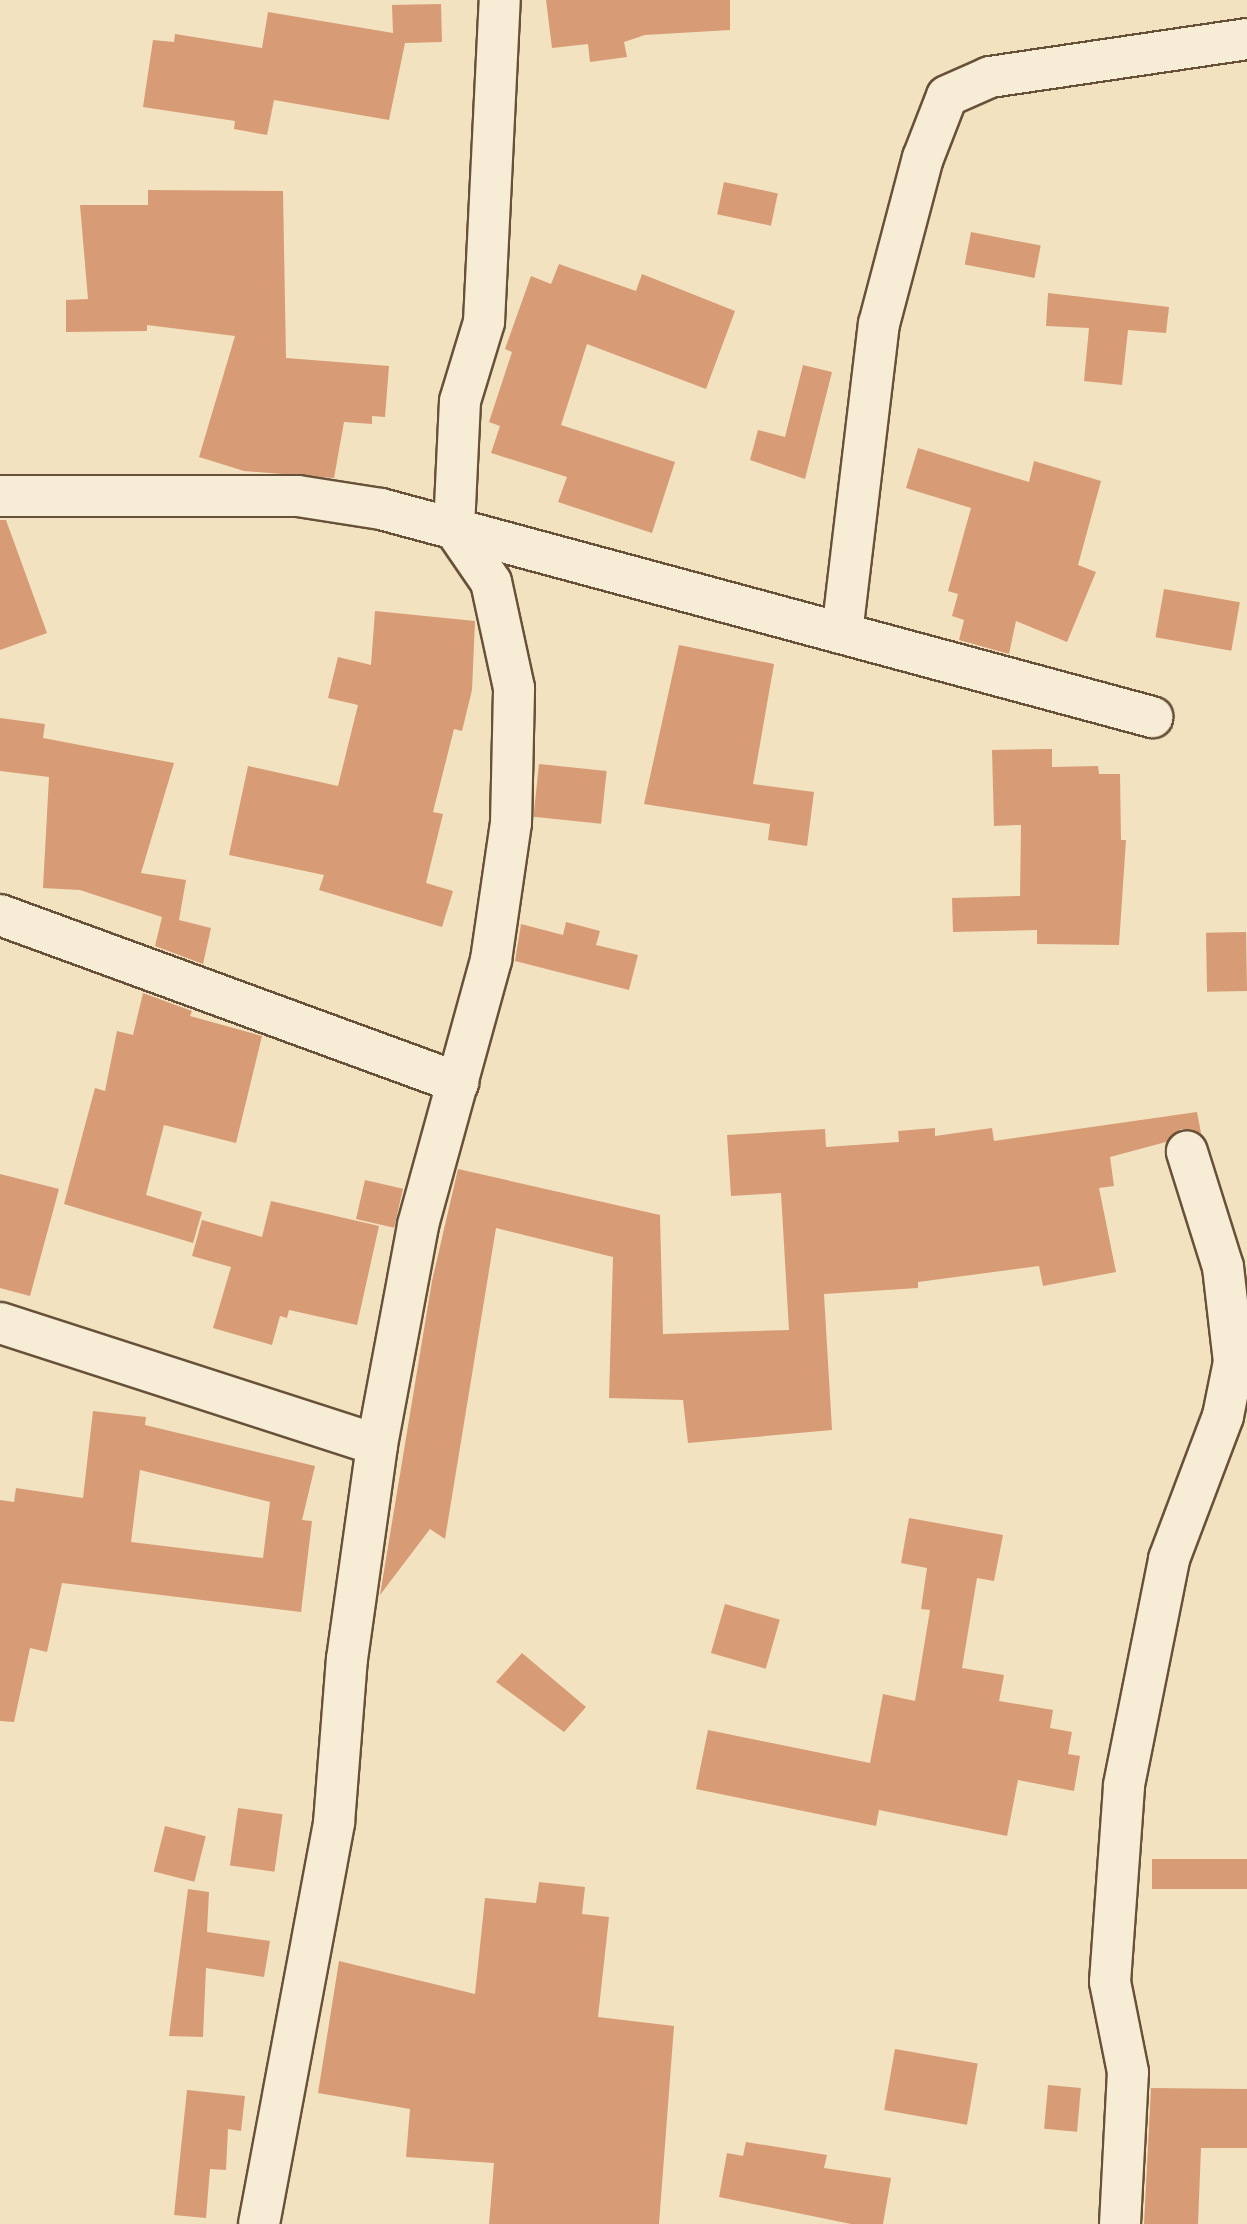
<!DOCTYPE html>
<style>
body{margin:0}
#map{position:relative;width:1247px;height:2224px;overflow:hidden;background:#f2e2c0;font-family:"IM FELL DW Pica",serif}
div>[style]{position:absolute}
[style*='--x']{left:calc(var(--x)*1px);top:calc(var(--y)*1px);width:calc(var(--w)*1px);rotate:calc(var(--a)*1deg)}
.building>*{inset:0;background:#d79c76;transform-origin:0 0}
.roads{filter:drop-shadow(2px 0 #685139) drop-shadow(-2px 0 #685139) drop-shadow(0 2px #685139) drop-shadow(0 -2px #685139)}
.minor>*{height:40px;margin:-20px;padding:0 20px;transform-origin:20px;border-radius:20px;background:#f7ecd6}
span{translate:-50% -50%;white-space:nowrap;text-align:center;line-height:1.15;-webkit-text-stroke:9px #f7ecd6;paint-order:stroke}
</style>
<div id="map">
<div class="building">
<div style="clip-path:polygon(546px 0,730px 0,730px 30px,645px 35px,624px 42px,627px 57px,590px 62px,588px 44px,552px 48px)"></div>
<div style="clip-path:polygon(441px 4px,442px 42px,405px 43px,389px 120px,274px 100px,267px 135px,234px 129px,235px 121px,143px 107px,153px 40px,174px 42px,175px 34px,262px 48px,268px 12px,393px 33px,392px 5px)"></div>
<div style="left:724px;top:182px;width:55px;height:33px;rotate:12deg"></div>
<div style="clip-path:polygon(148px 190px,283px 191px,286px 358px,389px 366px,385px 417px,372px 416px,372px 424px,344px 422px,334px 478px,244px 471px,199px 457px,235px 336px,147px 325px,147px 331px,66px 332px,66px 300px,88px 299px,80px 205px,148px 205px)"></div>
<div style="left:971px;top:232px;width:71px;height:33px;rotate:11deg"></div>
<div style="clip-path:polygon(559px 264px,636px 291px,642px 274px,735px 311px,706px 389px,587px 344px,561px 425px,675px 462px,652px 533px,558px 502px,567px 477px,491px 453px,500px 426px,489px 422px,512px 352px,505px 349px,531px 276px,551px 284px)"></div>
<div style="clip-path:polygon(1048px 293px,1169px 307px,1166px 333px,1128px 330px,1122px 385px,1084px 381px,1089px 328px,1046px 326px)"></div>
<div style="clip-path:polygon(803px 365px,832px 372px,805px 479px,750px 460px,758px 430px,785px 437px)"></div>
<div style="clip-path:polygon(918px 448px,1029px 482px,1034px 461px,1101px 481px,1078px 565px,1096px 572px,1067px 642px,1016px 621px,1009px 654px,959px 640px,964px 620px,952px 616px,958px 594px,948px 591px,971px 508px,906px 488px)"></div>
<div style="clip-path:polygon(0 520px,6px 520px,47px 633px,0 650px)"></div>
<div style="left:1164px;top:589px;width:77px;height:49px;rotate:10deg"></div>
<div style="clip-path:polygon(375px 611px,475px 621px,472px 690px,462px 731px,454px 729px,433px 812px,443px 814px,426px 883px,453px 891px,442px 927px,319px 890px,324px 875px,229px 855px,248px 766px,338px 786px,358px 705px,328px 698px,338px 657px,371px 665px)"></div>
<div style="clip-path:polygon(679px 645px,774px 664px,753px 784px,814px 792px,807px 846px,768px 840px,770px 824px,644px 804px)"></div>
<div style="clip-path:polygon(0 718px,45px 724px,43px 738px,174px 763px,141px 873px,186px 880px,179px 920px,211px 928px,203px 964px,155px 946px,162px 917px,80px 890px,43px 888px,49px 777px,0 771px)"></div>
<div style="clip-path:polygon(1052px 749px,1052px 767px,1098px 766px,1099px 774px,1120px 774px,1121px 840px,1126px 840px,1119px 945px,1037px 944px,1037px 930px,953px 932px,952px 898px,1020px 896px,1021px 825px,994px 826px,992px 750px)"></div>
<div style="left:539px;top:764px;width:68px;height:53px;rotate:6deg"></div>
<div style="clip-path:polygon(566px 922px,600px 931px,596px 945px,638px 955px,629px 990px,515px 961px,521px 924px,563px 935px)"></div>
<div style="left:1246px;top:932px;width:59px;height:40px;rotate:89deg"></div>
<div style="clip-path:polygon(143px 993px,192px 1011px,190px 1016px,262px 1036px,236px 1143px,164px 1125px,146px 1195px,202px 1212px,193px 1243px,64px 1204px,95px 1088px,105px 1091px,117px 1031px,133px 1035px)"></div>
<div style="clip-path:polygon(1197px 1112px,1201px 1133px,1181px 1129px,1166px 1142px,1110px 1157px,1114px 1186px,1099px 1188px,1116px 1272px,1043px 1286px,1039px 1266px,918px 1282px,918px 1288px,824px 1294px,832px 1430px,688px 1443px,683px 1400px,609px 1398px,613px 1257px,496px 1228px,445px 1539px,430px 1529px,380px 1595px,432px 1281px,458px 1169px,660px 1215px,663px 1334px,789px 1330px,781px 1193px,731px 1196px,727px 1135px,825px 1129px,826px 1147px,899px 1142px,898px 1131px,935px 1128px,935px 1136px,992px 1128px,994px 1141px)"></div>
<div style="clip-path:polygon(0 1174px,59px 1189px,30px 1296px,0 1288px)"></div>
<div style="left:365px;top:1180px;width:39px;height:40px;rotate:13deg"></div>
<div style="clip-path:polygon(271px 1201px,379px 1226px,357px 1325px,289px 1310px,287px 1318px,280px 1316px,272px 1345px,213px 1328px,231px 1267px,192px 1256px,202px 1220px,262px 1237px)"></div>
<div style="clip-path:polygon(evenodd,93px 1411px,146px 1417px,145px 1425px,315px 1466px,302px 1520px,312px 1521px,301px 1612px,62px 1583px,47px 1652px,30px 1648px,14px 1722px,0 1721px,0 1500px,14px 1502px,16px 1488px,83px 1498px,93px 1411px,140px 1470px,270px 1502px,263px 1558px,131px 1542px,140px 1470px)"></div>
<div style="clip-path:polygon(909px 1518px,1003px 1535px,994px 1581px,977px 1578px,962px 1668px,1004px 1675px,999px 1701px,1053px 1710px,1050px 1728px,1072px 1732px,1068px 1754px,1080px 1756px,1074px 1791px,1018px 1780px,1007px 1836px,879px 1810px,876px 1826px,696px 1789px,708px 1730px,870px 1763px,883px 1694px,915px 1701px,930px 1610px,921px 1609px,927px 1568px,901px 1563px)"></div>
<div style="left:725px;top:1604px;width:57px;height:51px;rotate:16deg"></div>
<div style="clip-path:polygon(522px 1653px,586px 1707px,564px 1732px,496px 1682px)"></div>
<div style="left:238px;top:1808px;width:45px;height:58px;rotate:8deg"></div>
<div style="left:165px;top:1826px;width:42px;height:47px;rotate:14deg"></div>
<div style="left:1247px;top:1859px;width:30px;height:95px;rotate:90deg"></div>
<div style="clip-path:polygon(539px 1882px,585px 1887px,582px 1914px,609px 1917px,598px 2017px,674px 2026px,659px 2224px,489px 2224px,494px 2163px,406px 2157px,410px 2109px,318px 2093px,339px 1961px,475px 1994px,485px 1898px,536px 1903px)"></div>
<div style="clip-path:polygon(188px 1889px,209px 1892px,207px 1932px,270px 1941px,264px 1977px,206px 1968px,203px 2037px,169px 2036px)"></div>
<div style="left:895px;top:2049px;width:84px;height:62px;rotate:10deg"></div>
<div style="left:1048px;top:2085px;width:33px;height:44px;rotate:5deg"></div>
<div style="clip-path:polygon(1151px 2088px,1247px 2089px,1247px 2148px,1201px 2148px,1198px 2224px,1144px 2224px)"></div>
<div style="clip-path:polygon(187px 2090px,245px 2096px,241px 2131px,228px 2129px,226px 2170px,210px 2169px,206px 2218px,174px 2215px)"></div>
<div style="clip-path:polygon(746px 2142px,827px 2155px,824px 2168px,891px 2178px,883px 2224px,851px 2224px,719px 2197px,727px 2153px,743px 2156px)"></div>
</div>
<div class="roads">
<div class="minor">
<div style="--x:0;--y:496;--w:298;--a:0"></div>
<div style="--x:298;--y:496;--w:84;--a:8.9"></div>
<div style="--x:381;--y:509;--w:799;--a:15.1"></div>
<div style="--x:842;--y:633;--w:311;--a:-83.2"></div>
<div style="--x:879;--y:324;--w:172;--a:-75.2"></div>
<div style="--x:923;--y:158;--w:66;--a:-68.8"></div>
<div style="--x:947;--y:96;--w:47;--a:-23.8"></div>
<div style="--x:990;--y:77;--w:260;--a:-8.4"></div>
<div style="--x:0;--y:915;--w:488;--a:20.1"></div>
<div style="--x:0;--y:1323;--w:396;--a:17.9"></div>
<div style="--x:259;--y:2224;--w:408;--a:-79.4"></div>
<div style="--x:334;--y:1823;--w:165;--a:-85.5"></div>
<div style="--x:347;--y:1659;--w:216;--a:-82"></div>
<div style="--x:377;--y:1445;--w:224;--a:-79.4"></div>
<div style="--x:418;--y:1225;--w:275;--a:-74.6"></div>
<div style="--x:491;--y:960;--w:138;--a:-81.7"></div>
<div style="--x:511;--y:823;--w:135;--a:-88.7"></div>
<div style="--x:514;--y:688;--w:108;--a:-102.2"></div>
<div style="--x:491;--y:582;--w:65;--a:-124.4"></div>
<div style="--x:454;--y:528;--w:127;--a:-87.3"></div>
<div style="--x:460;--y:401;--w:83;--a:-73.1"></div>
<div style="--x:484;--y:322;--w:322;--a:-87.2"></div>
<div style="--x:1120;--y:2224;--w:152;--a:-87"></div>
<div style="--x:1128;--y:2072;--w:92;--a:-101.3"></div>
<div style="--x:1110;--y:1982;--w:197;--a:-85.9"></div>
<div style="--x:1124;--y:1785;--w:230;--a:-78.7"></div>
<div style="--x:1169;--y:1559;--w:153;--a:-69.3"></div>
<div style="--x:1223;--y:1416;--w:55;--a:-78.5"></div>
<div style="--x:1234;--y:1362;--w:96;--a:-96.6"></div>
<div style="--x:1223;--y:1267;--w:121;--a:-107.4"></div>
</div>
</div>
</div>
